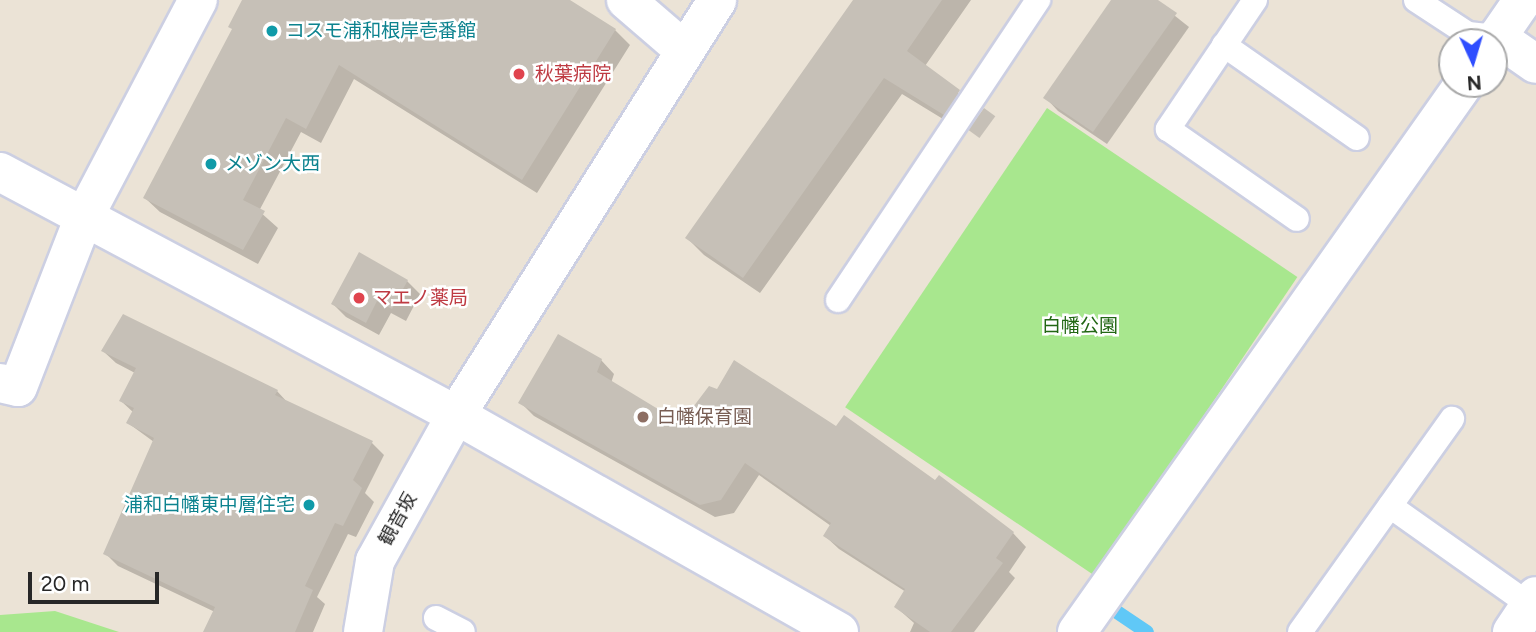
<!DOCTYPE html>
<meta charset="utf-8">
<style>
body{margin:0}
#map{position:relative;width:1536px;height:632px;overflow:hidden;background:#ebe3d6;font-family:Figtree,"Noto Sans JP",sans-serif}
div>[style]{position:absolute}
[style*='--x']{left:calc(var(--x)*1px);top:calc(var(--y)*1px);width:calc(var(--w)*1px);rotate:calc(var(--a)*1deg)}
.green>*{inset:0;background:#a8e78e;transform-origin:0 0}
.shadow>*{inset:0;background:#0003}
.stream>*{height:14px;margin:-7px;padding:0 7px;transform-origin:7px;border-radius:7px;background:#60c8f7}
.building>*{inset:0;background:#c6c0b7;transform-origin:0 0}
.roads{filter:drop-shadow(2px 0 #cccfe2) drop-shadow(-2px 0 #cccfe2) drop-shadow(0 2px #cccfe2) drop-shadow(0 -2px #cccfe2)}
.service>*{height:24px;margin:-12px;padding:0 12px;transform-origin:12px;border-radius:12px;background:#fff}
.minor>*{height:38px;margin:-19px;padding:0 19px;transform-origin:19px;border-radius:19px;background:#fff}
.dots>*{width:19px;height:19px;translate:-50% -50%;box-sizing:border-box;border:4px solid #fff;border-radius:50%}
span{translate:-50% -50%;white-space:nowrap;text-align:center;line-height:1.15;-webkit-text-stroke:5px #fff;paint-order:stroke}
.culture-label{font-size:19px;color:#0d838f}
.left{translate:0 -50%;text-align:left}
.right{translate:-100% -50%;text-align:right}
.health-label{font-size:19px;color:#be3a42}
.park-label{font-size:19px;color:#226714}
.education-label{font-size:19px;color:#785e54}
.street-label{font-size:19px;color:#272727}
.north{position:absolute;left:1438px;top:28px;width:70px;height:70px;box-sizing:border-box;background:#fff;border:2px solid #a9a9a9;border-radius:50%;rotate:176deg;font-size:19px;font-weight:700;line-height:28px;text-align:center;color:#272727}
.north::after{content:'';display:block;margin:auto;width:24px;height:32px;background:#2f4eff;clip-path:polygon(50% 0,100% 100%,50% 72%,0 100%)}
.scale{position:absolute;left:28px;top:572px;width:131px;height:32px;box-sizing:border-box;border:4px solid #272727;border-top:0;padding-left:9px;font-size:21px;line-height:24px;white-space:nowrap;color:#272727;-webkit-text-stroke:5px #fff;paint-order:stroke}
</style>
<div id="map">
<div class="green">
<div style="left:1047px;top:108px;width:302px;height:361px;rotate:34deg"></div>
<div style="clip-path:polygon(55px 611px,119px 632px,0 632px,0 615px)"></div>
</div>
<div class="shadow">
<div style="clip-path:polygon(244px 0,567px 0,615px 30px,630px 45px,537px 193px,354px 79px,321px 143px,301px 132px,259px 211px,278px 228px,258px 264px,160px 212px,145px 198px,234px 30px)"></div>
<div style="clip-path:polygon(855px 0,971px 0,925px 66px,976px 108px,961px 130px,902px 94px,760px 293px,704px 255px,687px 238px)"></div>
<div style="clip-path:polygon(1113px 0,1155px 0,1189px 27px,1107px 144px,1058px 111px,1045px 97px)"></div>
<div style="clip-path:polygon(407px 281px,420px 294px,406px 321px,391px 313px,379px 335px,346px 317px,333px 304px)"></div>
<div style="clip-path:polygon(103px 351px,277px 391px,288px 403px,372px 443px,384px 455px,365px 493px,374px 502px,356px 537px,348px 534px,317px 597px,325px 604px,313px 632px,205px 632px,215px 612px,118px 566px,105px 553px,154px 442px,128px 423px,134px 413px,121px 401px,135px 373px,116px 363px)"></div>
<div style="clip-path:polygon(601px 360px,614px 374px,611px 383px,682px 426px,837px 429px,936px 482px,1013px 533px,1026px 547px,1009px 572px,1015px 578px,974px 632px,910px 632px,914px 623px,896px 607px,906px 592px,839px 549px,825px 536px,831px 526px,759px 475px,734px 513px,715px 517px,534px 416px,521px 403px)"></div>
</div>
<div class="stream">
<div style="--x:1117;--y:612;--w:36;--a:34"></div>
</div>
<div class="building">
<div style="clip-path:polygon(242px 0,570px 0,616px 29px,522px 180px,339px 65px,306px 129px,286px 118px,243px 200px,265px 211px,243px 250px,143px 198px,232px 29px,228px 27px)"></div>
<div style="clip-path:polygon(853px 0,942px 0,907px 51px,960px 90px,944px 115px,884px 78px,743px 278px,685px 238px)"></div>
<div style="clip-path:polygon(1111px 0,1158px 0,1177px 13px,1093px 132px,1043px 98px)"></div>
<div style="left:984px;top:108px;width:14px;height:27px;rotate:36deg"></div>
<div style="clip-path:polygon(359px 252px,408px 280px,392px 309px,377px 301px,366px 323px,331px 304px)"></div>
<div style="clip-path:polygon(123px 314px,278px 390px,275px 395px,373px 441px,353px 480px,362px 488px,343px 526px,335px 523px,305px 586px,313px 590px,295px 632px,203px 632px,215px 607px,103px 554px,154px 438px,126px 423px,134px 408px,119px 401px,136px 368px,101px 351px)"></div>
<div style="clip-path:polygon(558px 334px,602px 359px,597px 372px,681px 423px,709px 386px,717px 389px,734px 360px,836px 426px,844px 415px,935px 480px,939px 475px,1014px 532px,996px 558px,1003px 563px,951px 632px,930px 632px,894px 607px,905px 589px,823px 536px,831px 523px,745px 463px,721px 500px,700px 505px,518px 403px)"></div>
</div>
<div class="roads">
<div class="service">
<div style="--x:1255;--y:0;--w:156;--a:124"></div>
<div style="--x:1168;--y:129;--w:157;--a:34.9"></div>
<div style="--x:1416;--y:0;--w:62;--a:33.2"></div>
<div style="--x:1468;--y:34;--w:29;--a:6"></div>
<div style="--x:1224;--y:45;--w:162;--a:35"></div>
<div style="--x:838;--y:300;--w:361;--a:-56.3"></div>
<div style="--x:1390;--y:506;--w:171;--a:35.3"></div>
<div style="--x:436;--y:618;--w:30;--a:27"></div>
<div style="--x:1300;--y:632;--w:262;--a:-54.5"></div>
</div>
<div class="minor">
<div style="--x:626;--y:0;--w:77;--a:40.8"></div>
<div style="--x:1497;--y:37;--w:47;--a:34.7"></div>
<div style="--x:1494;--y:42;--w:51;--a:-55.4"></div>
<div style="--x:0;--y:172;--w:517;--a:28.05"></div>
<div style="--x:456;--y:415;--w:440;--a:29.5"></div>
<div style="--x:0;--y:383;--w:18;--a:13"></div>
<div style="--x:18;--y:387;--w:182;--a:-68.8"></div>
<div style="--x:84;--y:217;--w:245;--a:-62.3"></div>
<div style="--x:363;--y:632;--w:72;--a:-80.4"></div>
<div style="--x:375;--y:561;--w:167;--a:-61"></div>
<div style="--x:456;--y:415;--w:490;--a:-57.8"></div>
<div style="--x:1077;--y:632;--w:671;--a:-54.77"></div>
<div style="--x:1512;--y:632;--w:43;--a:-56.3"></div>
</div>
</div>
<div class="dots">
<div style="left:272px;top:31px;background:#0f9aa8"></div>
<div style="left:519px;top:74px;background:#e0444e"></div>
<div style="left:211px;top:164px;background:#0f9aa8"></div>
<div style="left:359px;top:298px;background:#e0444e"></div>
<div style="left:643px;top:417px;background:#8d6e63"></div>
<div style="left:309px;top:505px;background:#0f9aa8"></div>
</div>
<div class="culture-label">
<span class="left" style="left:286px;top:31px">コスモ浦和根岸壱番館</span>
<span class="left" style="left:225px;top:164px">メゾン大西</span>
<span class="right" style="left:295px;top:505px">浦和白幡東中層住宅</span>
</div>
<div class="health-label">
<span class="left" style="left:535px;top:74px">秋葉病院</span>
<span class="left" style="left:373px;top:298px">マエノ薬局</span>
</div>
<div class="park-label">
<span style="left:1080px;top:326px">白幡公園</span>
</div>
<div class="education-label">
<span class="left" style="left:657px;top:417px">白幡保育園</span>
</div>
<div class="street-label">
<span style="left:398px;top:519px;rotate:-61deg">観音坂</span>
</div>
<div class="north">N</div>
<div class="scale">20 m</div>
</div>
